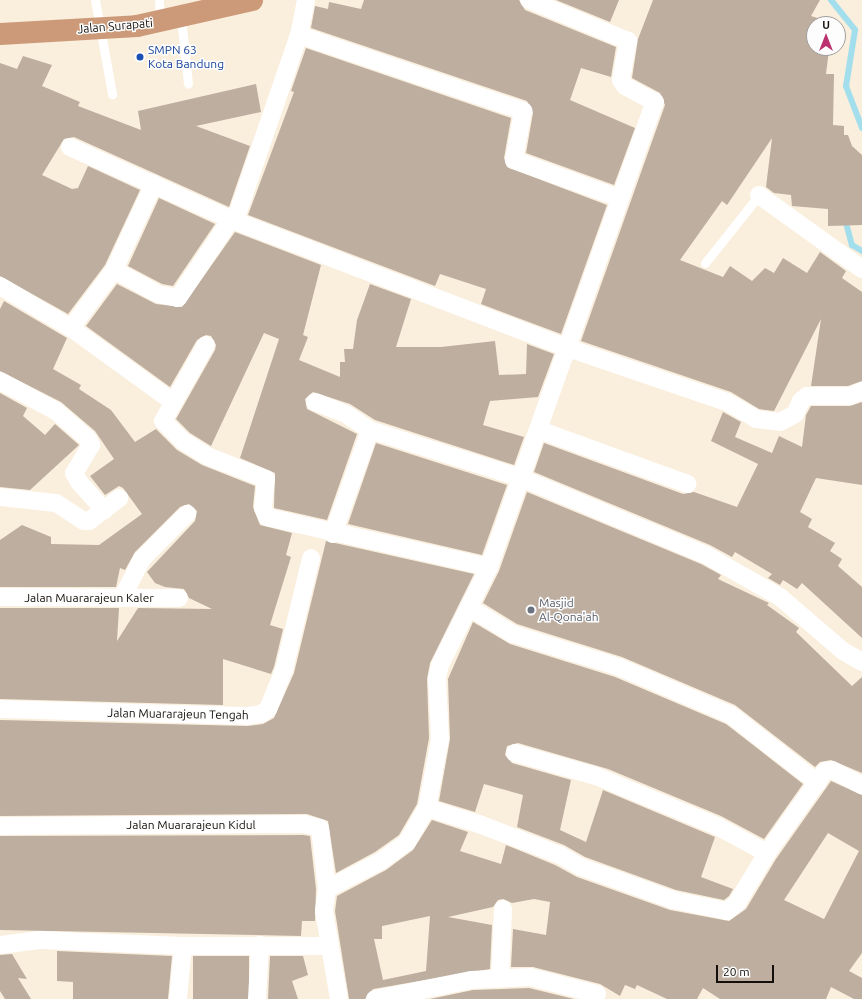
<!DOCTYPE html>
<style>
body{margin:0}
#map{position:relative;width:862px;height:999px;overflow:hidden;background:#faeedd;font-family:Ubuntu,sans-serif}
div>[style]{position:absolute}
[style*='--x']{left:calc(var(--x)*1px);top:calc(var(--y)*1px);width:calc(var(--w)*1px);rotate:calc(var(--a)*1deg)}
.stream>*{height:6px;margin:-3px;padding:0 3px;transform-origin:3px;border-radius:3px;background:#a3deed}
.building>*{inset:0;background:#bdaea0;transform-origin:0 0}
.service>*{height:9px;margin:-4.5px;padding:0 4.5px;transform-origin:4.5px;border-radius:4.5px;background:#fff}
.minor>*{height:18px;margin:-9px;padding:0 9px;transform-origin:9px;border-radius:9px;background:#fff}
.trunk>*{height:22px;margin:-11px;padding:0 11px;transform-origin:11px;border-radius:11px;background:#cc9a78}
.dots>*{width:11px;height:11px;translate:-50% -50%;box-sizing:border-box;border:2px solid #fdfdfd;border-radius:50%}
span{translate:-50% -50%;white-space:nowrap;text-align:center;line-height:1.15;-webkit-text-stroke:3px #fdfdfd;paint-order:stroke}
.street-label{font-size:12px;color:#140f0a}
.transit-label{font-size:12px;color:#164399}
.left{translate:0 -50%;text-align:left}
.worship-label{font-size:12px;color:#5b616d}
.north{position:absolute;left:806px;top:16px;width:40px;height:40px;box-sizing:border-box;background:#fdfdfd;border:1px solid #a09e9c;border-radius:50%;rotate:0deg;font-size:11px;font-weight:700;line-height:16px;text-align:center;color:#140f0a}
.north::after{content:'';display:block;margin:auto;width:14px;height:18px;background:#bb316d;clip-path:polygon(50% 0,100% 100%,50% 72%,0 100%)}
.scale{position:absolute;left:716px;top:965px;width:58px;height:18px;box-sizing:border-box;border:2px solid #140f0a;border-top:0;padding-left:5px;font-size:12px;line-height:14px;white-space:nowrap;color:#140f0a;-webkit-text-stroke:3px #fdfdfd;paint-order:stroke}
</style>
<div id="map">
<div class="stream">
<div style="--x:831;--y:0;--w:38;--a:51"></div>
<div style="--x:855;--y:30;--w:57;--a:99.1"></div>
<div style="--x:846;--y:86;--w:45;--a:69.1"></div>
<div style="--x:849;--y:220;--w:4;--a:135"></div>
<div style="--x:846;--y:223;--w:23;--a:75"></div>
<div style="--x:852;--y:245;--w:12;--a:31"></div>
</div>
<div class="building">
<div style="clip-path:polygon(364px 0,519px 0,525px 10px,616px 47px,611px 77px,581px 68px,570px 100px,635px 128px,614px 185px,526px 153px,533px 113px,527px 101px,311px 28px,315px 6px,328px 9px,329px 2px,361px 9px)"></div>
<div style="clip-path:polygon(556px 0,619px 0,610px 22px)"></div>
<div style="clip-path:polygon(653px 0,820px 0,811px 16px,830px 22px,814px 24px,814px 48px,829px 50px,826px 74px,834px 74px,833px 125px,844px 126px,844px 135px,848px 135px,852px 146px,862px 155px,862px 225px,828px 226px,828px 209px,792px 206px,791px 195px,774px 193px,766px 187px,772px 138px,727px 205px,722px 201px,680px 260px,723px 277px,730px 266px,752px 281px,765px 268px,774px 273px,783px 258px,807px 273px,820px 252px,846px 271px,842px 278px,862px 292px,862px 381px,848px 386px,811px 386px,821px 319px,774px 411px,759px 409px,731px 392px,581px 341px,665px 105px,660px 93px,632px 78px,638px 39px)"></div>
<div style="clip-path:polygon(306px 48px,511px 118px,504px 158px,507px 167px,607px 205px,561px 334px,481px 304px,486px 289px,440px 274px,435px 286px,248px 215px,294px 92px,291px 91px)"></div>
<div style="clip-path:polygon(23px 56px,52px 65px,42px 86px,80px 102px,78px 106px,141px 130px,138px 111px,256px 84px,261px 112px,196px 126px,250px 146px,229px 207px,74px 137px,64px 139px,42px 175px,72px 189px,78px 188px,88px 166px,140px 190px,105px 265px,68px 314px,0 276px,0 63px,17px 69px)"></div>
<div style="clip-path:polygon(159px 198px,215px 224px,173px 286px,162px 284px,128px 266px)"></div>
<div style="clip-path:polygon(235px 232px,321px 265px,303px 335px,308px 337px,299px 360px,340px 377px,340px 362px,345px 362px,344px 349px,353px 349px,357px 320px,370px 284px,411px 299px,396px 347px,441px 347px,495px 341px,499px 375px,526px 374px,527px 344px,554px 354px,538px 397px,490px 401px,483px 425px,524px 437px,514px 465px,375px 420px,350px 404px,313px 392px,305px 399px,307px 409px,357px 434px,327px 520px,274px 508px,275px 473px,240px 458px,279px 339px,264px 333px,211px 446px,190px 433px,176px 419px,215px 350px,216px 345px,211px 336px,206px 335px,197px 340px,170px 387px,86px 326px,117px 284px,156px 304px,182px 307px)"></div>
<div style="clip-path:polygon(4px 301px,67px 338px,53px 369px,81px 385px,79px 389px,111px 410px,135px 442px,156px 429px,177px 450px,202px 465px,255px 486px,253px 507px,260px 525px,292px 533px,286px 555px,291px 557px,270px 625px,283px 629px,274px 667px,271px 674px,223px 659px,223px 705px,0 699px,0 608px,119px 608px,117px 641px,138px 608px,212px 609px,189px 598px,184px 589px,165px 587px,155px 583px,147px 572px,195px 521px,197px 511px,189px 504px,180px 507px,135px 552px,125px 570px,120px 568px,116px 587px,0 587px,0 540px,22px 525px,51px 537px,51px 544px,99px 545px,142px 514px,123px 488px,119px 486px,105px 495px,90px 476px,114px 459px,95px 431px,61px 402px,0 371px,0 309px)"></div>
<div style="clip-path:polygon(0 393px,27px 408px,23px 416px,45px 435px,55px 424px,79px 445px,30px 490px,0 487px)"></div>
<div style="clip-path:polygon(862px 402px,862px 485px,816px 478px,800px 512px,812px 519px,808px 527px,835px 543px,830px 551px,842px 559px,838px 566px,862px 587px,862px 638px,802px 583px,797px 589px,783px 580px,780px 585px,768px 578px,772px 574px,735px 552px,732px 557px,710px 545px,534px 472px,544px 443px,683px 494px,694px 492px,737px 507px,758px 464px,711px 441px,723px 412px,741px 422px,735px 437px,772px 453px,779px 436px,802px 447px,806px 415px,811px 406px,850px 406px)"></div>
<div style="clip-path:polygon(376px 443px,507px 485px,482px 555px,348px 524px)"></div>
<div style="clip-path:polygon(527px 492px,701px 564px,721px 575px,718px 579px,769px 603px,767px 605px,799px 628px,796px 632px,852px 686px,862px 677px,862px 773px,831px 760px,820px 762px,815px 767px,735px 705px,622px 657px,517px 624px,483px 603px,499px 571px)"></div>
<div style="clip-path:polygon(326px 541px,474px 574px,430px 663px,427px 679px,429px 738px,417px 804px,399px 835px,375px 852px,336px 873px,328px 821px,307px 814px,0 816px,0 720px,247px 726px,263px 724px,274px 718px,294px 673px)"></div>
<div style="clip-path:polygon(473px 622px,510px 644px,615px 677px,726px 724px,803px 784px,764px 839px,721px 816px,608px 769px,518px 743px,507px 746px,505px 755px,512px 763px,571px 780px,560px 830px,586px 842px,603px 790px,715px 837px,701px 877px,733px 889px,729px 896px,724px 900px,676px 890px,585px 857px,564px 845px,517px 827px,523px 795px,484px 784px,475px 812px,439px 801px,450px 739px,448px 679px)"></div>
<div style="clip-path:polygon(evenodd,831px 781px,862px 795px,862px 953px,849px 971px,862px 978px,862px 999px,854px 999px,831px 987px,826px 999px,720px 999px,703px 988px,697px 999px,667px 999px,637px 985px,635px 989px,625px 985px,620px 996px,600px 984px,533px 967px,511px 967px,513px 929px,546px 935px,550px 902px,534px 899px,512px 903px,503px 899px,498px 900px,493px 907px,448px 917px,492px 925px,490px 969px,373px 989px,365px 999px,349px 999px,335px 911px,337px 896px,386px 870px,413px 850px,432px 820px,468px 832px,460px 851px,501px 864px,506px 845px,555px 865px,577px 877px,670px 910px,729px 921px,746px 909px,776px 859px,831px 781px,828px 833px,859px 851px,824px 919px,784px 900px,828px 833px,831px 781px,430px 916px,426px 971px,383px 980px,374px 939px,382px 939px,382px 926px,430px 916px)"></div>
<div style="clip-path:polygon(303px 835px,310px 836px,316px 889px,315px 921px,302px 921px,301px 936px,0 930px,0 836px)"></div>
<div style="clip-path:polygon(57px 951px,172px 956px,168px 999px,73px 999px,73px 982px,57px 981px)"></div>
<div style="clip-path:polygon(12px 954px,27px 979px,18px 978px,31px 999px,5px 999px,0 991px,0 955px)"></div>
<div style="left:193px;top:956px;width:56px;height:43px"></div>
<div style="clip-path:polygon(270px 956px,303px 956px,308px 975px,292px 981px,298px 999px,268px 999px)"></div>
<div style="clip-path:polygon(529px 988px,574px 999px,430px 999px,473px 990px)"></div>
</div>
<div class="service">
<div style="--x:95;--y:0;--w:96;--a:79.7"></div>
<div style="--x:159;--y:0;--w:21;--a:87"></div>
<div style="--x:181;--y:18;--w:66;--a:83.9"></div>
<div style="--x:705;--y:263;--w:87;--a:-51.5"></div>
</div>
<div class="minor">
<div style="--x:306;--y:0;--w:36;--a:101"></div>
<div style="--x:299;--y:35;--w:197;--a:109"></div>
<div style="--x:235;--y:221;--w:356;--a:20.9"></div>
<div style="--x:568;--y:348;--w:168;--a:18.8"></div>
<div style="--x:727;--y:402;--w:34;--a:30"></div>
<div style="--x:756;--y:419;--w:24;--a:7"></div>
<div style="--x:780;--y:422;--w:17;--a:-28"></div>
<div style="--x:795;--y:414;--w:14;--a:-65"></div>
<div style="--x:801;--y:401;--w:8;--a:-40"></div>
<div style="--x:807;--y:396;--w:43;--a:0"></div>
<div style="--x:850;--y:396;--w:13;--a:-23"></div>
<div style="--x:299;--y:35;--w:237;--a:18.7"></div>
<div style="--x:523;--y:111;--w:50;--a:100.4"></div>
<div style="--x:514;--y:160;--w:112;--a:19.9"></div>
<div style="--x:70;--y:147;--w:181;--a:24.2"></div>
<div style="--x:759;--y:195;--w:127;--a:35.7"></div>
<div style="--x:114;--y:270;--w:50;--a:28.6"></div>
<div style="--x:158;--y:294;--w:20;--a:11"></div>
<div style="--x:178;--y:298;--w:95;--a:-56.1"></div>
<div style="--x:0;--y:286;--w:82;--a:30.6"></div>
<div style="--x:71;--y:328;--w:125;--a:35.9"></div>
<div style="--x:71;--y:328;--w:72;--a:-53.4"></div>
<div style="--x:114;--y:270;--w:95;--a:-65.1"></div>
<div style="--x:206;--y:345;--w:87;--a:119.5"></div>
<div style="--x:163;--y:421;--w:28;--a:45"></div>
<div style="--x:183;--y:441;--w:28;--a:32"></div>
<div style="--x:207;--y:456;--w:63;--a:21.3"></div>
<div style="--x:266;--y:479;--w:29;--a:96"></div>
<div style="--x:263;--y:508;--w:10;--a:66"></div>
<div style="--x:267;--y:517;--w:228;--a:12.7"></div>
<div style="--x:0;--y:381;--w:64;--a:28.2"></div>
<div style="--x:56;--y:411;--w:43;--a:41.2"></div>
<div style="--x:88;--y:439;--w:7;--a:63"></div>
<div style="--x:91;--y:445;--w:33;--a:121"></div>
<div style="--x:74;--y:473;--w:10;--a:61"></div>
<div style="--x:79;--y:482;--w:38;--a:48"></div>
<div style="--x:315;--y:402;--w:33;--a:21"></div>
<div style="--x:346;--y:414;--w:29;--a:34"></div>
<div style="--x:370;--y:430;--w:158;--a:17.6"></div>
<div style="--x:521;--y:478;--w:200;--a:22.6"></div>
<div style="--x:706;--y:555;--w:85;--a:29.6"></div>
<div style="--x:780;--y:597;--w:83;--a:40.6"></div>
<div style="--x:843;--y:651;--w:22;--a:30"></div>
<div style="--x:539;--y:430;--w:158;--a:20"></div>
<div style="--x:0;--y:497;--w:56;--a:6.1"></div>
<div style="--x:56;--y:503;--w:33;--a:33"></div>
<div style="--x:84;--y:521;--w:5;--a:0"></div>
<div style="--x:89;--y:521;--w:38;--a:-37"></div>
<div style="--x:333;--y:534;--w:110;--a:-70.4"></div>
<div style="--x:0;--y:597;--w:179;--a:0.3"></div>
<div style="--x:122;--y:598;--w:44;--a:-62.9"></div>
<div style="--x:142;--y:559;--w:64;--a:-45"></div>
<div style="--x:470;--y:608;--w:50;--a:31.2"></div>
<div style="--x:513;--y:634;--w:111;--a:17.3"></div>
<div style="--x:619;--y:667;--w:122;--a:23.2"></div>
<div style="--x:731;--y:715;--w:110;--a:38"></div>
<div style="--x:0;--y:709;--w:247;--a:1.6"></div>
<div style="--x:247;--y:716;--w:14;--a:-8"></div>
<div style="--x:261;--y:714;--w:9;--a:-36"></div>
<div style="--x:268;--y:709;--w:42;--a:-67.7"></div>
<div style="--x:284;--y:670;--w:115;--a:-76.4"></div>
<div style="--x:515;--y:753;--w:84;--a:15.9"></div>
<div style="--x:596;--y:776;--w:131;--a:22.5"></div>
<div style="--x:717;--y:826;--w:57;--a:28.4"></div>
<div style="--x:427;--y:808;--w:54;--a:17.1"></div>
<div style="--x:479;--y:824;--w:87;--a:20.9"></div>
<div style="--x:560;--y:855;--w:24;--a:30"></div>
<div style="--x:581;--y:867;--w:98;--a:19.7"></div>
<div style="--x:673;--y:900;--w:55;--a:11.5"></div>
<div style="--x:727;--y:911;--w:13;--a:-39"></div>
<div style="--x:737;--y:903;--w:58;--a:-59"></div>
<div style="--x:767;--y:853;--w:100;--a:-54.7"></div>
<div style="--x:825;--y:771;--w:7;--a:-8"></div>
<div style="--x:832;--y:770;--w:34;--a:27"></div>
<div style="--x:0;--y:826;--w:304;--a:-0.4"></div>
<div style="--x:304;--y:824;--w:16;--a:14"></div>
<div style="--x:320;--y:828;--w:61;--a:83.5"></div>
<div style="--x:327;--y:889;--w:22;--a:98"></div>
<div style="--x:324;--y:911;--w:89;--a:80.3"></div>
<div style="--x:327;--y:889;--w:61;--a:-27.4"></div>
<div style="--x:381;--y:861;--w:32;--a:-36"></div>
<div style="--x:407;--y:842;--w:39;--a:-60"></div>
<div style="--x:427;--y:808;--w:70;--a:-79.3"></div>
<div style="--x:440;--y:739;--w:61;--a:-92.8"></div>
<div style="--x:437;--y:678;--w:13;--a:-77"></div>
<div style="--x:440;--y:665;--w:110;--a:-63.4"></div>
<div style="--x:489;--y:567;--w:494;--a:-70.4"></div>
<div style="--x:655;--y:102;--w:34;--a:-152"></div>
<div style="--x:625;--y:86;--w:7;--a:-124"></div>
<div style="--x:621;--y:80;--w:40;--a:-80"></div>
<div style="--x:628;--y:41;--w:107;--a:-157.5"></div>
<div style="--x:0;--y:945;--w:40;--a:-7.1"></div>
<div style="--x:40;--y:940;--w:143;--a:2.4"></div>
<div style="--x:183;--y:946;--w:146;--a:0"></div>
<div style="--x:500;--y:978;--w:69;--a:-87.5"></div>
<div style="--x:178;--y:999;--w:53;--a:-84.6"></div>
<div style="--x:257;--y:999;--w:54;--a:-86.8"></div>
<div style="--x:375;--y:999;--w:99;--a:-11.1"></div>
<div style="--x:472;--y:980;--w:58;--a:-3"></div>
<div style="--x:530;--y:977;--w:69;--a:14.2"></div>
</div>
<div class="trunk">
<div style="--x:0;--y:34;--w:137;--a:-3.3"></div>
<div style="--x:137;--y:26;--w:118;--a:-12.7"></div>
</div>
<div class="dots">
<div style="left:140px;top:57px;background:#1a4fb4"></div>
<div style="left:531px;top:610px;background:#6b7280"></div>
</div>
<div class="street-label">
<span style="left:115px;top:26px;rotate:-5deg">Jalan Surapati</span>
<span style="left:89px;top:598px">Jalan Muararajeun Kaler</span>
<span style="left:178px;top:714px;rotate:1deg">Jalan Muararajeun Tengah</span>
<span style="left:191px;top:825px">Jalan Muararajeun Kidul</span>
</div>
<div class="transit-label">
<span class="left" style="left:148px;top:57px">SMPN 63<br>Kota Bandung</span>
</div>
<div class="worship-label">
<span class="left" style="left:539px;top:610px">Masjid<br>Al-Qona'ah</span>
</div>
<div class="north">U</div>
<div class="scale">20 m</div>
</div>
